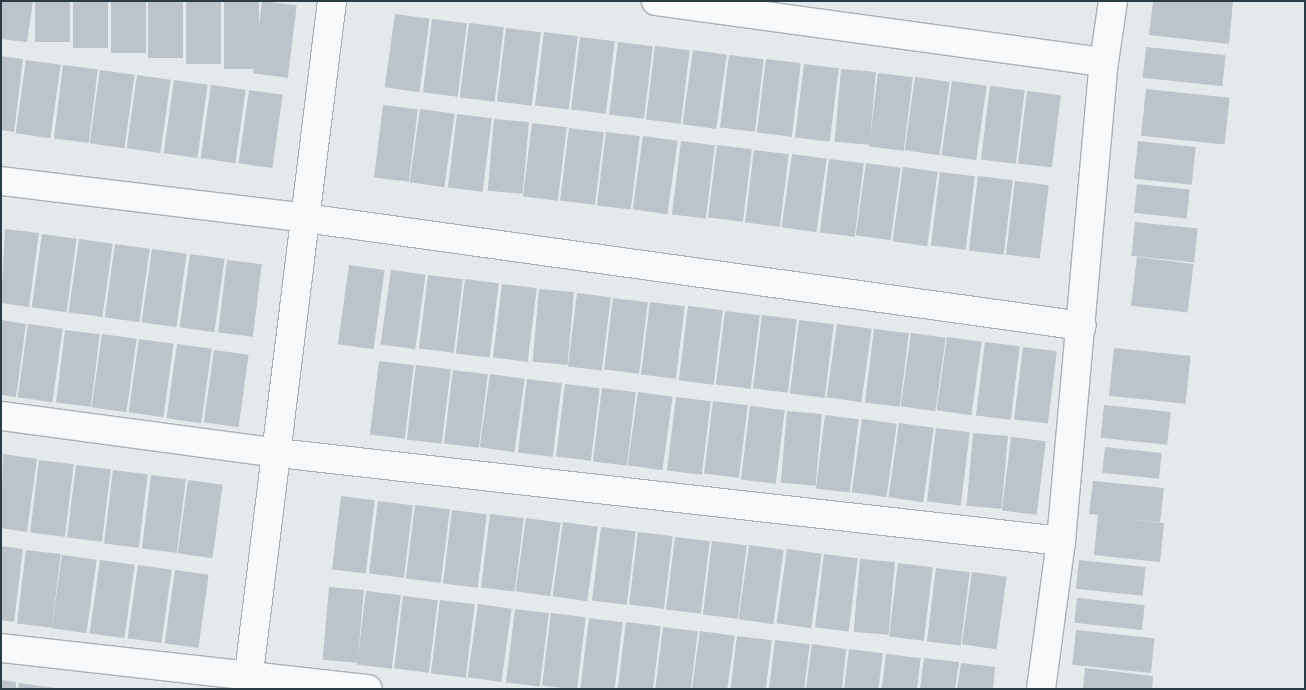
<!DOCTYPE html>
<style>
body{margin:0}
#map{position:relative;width:1306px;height:690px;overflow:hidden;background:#e4e9ec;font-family:"PT Sans Narrow",sans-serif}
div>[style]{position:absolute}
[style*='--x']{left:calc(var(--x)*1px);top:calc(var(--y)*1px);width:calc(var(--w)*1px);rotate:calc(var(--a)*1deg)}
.building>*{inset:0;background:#bbc4ca;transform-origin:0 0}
.roads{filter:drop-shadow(1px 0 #a9b1b7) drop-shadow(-1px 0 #a9b1b7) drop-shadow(0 1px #a9b1b7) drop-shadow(0 -1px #a9b1b7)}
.minor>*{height:28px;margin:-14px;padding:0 14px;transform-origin:14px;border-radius:14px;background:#f7f9fa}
span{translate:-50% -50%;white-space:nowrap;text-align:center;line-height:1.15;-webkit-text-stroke:5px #f4f7f9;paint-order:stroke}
.frame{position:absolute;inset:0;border:2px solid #2b3b45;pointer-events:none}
</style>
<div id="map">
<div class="building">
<div style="clip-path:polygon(1px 1px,33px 1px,27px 42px,1px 39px)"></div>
<div style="left:35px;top:1px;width:35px;height:41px"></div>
<div style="left:73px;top:1px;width:35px;height:47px"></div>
<div style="left:111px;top:1px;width:35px;height:52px"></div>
<div style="left:148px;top:1px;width:35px;height:57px"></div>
<div style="left:186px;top:1px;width:35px;height:63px"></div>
<div style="left:224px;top:1px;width:35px;height:68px"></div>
<div style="left:262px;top:1px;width:35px;height:73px;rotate:7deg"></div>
<div style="clip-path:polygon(1153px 1px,1233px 1px,1229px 44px,1149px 35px)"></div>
<div style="left:395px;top:14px;width:35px;height:74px;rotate:8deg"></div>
<div style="left:432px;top:19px;width:35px;height:74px;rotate:7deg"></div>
<div style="left:469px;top:23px;width:35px;height:75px;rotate:7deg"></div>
<div style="left:506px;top:28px;width:35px;height:74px;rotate:7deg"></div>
<div style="left:544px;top:32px;width:34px;height:74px;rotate:7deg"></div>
<div style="left:580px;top:37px;width:35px;height:73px;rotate:7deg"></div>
<div style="left:618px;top:42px;width:35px;height:73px;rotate:7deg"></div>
<div style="left:655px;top:46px;width:35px;height:74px;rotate:7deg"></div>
<div style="left:1146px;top:47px;width:80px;height:31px;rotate:6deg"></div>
<div style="left:693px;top:50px;width:34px;height:75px;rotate:8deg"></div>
<div style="left:729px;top:55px;width:35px;height:73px;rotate:7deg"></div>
<div style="clip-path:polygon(1px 56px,23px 59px,14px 132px,1px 130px)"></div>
<div style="left:766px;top:59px;width:35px;height:74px;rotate:7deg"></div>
<div style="left:26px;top:60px;width:35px;height:74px;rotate:8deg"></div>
<div style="left:804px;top:64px;width:35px;height:74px;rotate:7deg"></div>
<div style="left:63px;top:65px;width:35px;height:74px;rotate:7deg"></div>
<div style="left:841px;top:69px;width:35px;height:73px;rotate:5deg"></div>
<div style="left:100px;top:70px;width:35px;height:74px;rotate:8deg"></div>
<div style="left:878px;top:73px;width:35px;height:74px;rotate:7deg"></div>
<div style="left:137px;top:75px;width:34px;height:74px;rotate:8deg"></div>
<div style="left:915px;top:77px;width:35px;height:74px;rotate:8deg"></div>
<div style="left:174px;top:80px;width:34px;height:74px;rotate:8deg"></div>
<div style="left:952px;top:81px;width:35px;height:75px;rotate:8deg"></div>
<div style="left:211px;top:85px;width:35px;height:74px;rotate:8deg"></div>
<div style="left:990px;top:86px;width:35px;height:74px;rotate:7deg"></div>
<div style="left:1146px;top:89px;width:84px;height:47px;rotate:6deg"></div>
<div style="left:249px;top:90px;width:34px;height:74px;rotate:8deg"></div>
<div style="left:1027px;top:91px;width:34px;height:73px;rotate:7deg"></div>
<div style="left:383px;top:105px;width:35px;height:73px;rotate:7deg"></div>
<div style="left:420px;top:109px;width:35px;height:74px;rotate:8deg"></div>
<div style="left:457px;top:114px;width:35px;height:74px;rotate:7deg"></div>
<div style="left:494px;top:119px;width:35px;height:72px;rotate:5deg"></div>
<div style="left:532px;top:123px;width:35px;height:74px;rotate:7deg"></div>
<div style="left:569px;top:128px;width:35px;height:73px;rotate:7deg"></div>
<div style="left:606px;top:132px;width:34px;height:74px;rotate:7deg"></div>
<div style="left:643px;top:136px;width:35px;height:74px;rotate:8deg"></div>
<div style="left:681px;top:141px;width:34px;height:74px;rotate:7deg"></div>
<div style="left:1138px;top:141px;width:58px;height:38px;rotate:6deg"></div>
<div style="left:717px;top:145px;width:35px;height:73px;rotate:7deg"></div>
<div style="left:754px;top:150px;width:35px;height:73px;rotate:7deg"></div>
<div style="left:792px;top:154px;width:35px;height:74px;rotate:8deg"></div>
<div style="left:829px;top:159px;width:35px;height:74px;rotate:7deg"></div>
<div style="left:866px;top:163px;width:35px;height:73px;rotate:8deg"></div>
<div style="left:903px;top:167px;width:35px;height:75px;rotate:8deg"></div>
<div style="left:940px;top:172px;width:35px;height:74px;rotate:7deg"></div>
<div style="left:978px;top:176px;width:35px;height:75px;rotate:7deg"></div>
<div style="left:1015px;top:181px;width:34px;height:74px;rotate:7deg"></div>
<div style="left:1137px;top:184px;width:53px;height:29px;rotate:6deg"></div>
<div style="left:1135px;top:222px;width:63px;height:34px;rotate:6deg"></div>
<div style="clip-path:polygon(5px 229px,39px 233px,29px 307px,1px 303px)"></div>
<div style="left:42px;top:234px;width:35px;height:74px;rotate:8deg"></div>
<div style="left:79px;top:239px;width:34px;height:74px;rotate:8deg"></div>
<div style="left:115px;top:244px;width:35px;height:74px;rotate:8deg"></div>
<div style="left:152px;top:249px;width:35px;height:74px;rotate:8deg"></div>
<div style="left:190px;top:254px;width:35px;height:74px;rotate:8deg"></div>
<div style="left:1137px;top:257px;width:57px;height:49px;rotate:7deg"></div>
<div style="left:227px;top:260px;width:35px;height:73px;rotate:7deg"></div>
<div style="left:349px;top:265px;width:36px;height:80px;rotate:8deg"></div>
<div style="left:391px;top:270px;width:35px;height:75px;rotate:8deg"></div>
<div style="left:428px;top:275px;width:35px;height:74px;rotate:7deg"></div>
<div style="left:465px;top:279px;width:34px;height:75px;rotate:7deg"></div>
<div style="left:502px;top:284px;width:35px;height:74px;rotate:7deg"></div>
<div style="left:539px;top:289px;width:35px;height:73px;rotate:5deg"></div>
<div style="left:577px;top:293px;width:34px;height:74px;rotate:7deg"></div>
<div style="left:613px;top:298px;width:35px;height:72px;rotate:7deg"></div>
<div style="left:650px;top:302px;width:35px;height:73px;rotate:7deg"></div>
<div style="left:688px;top:306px;width:35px;height:75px;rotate:7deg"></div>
<div style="left:725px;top:311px;width:35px;height:74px;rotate:7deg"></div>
<div style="left:762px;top:315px;width:35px;height:74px;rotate:7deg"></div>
<div style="clip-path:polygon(1px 320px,26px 324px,16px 397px,1px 395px)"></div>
<div style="left:799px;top:320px;width:35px;height:74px;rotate:7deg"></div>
<div style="left:28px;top:324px;width:35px;height:74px;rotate:8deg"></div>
<div style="left:837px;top:324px;width:35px;height:74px;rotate:8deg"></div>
<div style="left:874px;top:329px;width:35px;height:74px;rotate:7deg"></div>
<div style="left:65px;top:330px;width:35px;height:73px;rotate:7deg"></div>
<div style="left:911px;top:333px;width:35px;height:74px;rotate:8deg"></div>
<div style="left:102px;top:334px;width:35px;height:74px;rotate:8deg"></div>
<div style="left:947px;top:337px;width:35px;height:74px;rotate:8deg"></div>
<div style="left:139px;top:339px;width:35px;height:74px;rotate:8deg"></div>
<div style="left:985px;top:342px;width:35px;height:74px;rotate:7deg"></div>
<div style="left:177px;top:344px;width:35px;height:75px;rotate:8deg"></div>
<div style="left:1023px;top:347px;width:34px;height:73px;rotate:7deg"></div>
<div style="left:1114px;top:348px;width:77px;height:48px;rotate:6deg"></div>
<div style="left:214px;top:350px;width:35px;height:73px;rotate:8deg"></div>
<div style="left:379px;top:361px;width:35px;height:74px;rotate:7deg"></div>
<div style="left:416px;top:365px;width:35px;height:75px;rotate:7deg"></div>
<div style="left:453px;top:370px;width:35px;height:74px;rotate:7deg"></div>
<div style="left:490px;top:374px;width:35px;height:74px;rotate:8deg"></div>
<div style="left:527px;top:379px;width:35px;height:74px;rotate:7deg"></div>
<div style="left:565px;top:384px;width:35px;height:73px;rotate:7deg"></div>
<div style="left:602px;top:388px;width:34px;height:74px;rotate:7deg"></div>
<div style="left:638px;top:392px;width:35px;height:74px;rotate:8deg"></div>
<div style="left:676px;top:397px;width:35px;height:74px;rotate:7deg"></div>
<div style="left:713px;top:401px;width:35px;height:73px;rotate:7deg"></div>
<div style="left:1104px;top:405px;width:67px;height:33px;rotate:6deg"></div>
<div style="left:750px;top:406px;width:35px;height:74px;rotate:7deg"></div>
<div style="left:787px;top:411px;width:35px;height:72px;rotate:5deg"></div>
<div style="left:825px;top:415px;width:34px;height:74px;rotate:7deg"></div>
<div style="left:862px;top:419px;width:35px;height:74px;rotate:8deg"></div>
<div style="left:899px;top:423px;width:35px;height:75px;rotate:8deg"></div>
<div style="left:936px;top:428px;width:34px;height:74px;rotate:7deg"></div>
<div style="left:973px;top:433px;width:35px;height:73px;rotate:5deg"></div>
<div style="left:1011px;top:437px;width:35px;height:74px;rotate:7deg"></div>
<div style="left:1105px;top:447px;width:57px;height:26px;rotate:6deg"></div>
<div style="clip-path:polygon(3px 454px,37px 459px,27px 532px,1px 528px)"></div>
<div style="left:39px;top:460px;width:35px;height:73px;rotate:7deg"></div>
<div style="left:76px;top:465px;width:35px;height:73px;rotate:7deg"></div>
<div style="left:113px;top:470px;width:35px;height:74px;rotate:7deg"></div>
<div style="left:151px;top:475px;width:35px;height:74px;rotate:7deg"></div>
<div style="left:188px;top:480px;width:35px;height:74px;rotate:8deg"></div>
<div style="clip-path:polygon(1093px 481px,1164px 488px,1160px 522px,1127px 519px,1164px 523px,1160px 562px,1094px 555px,1098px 515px,1089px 514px)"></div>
<div style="left:341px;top:496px;width:34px;height:74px;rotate:7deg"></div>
<div style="left:378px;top:501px;width:35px;height:73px;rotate:7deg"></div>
<div style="left:415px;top:505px;width:35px;height:74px;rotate:7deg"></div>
<div style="left:452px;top:510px;width:35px;height:74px;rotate:7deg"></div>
<div style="left:490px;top:514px;width:34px;height:74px;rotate:7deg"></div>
<div style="left:526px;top:518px;width:35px;height:74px;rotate:8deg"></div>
<div style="left:563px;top:522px;width:35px;height:75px;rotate:8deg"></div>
<div style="left:601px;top:527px;width:35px;height:74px;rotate:7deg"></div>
<div style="left:638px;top:532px;width:35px;height:73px;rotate:7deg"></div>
<div style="left:675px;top:537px;width:35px;height:73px;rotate:7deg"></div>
<div style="left:712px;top:541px;width:35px;height:74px;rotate:7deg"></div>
<div style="left:749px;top:545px;width:35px;height:75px;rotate:8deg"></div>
<div style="clip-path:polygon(1px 546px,23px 549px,14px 622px,1px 620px)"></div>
<div style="left:787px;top:549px;width:35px;height:75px;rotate:8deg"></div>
<div style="left:26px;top:550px;width:35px;height:74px;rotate:7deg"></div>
<div style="left:824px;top:554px;width:34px;height:74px;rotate:7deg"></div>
<div style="left:62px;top:555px;width:35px;height:74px;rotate:8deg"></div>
<div style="left:860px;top:559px;width:35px;height:73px;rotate:5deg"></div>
<div style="left:100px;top:560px;width:35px;height:74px;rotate:8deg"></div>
<div style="left:1079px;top:560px;width:67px;height:29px;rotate:6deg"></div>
<div style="left:898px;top:563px;width:35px;height:74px;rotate:7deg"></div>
<div style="left:138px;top:565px;width:34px;height:74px;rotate:8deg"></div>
<div style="left:936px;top:568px;width:34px;height:74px;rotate:7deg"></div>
<div style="left:175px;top:570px;width:34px;height:74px;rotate:8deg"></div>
<div style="left:972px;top:572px;width:35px;height:73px;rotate:8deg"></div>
<div style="left:329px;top:587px;width:35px;height:73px;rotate:5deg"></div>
<div style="left:366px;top:591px;width:35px;height:74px;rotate:7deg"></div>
<div style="left:403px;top:596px;width:35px;height:73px;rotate:7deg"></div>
<div style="left:1077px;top:598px;width:68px;height:25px;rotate:6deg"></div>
<div style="left:440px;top:600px;width:35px;height:74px;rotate:7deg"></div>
<div style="left:478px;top:604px;width:34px;height:74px;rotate:8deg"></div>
<div style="left:515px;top:609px;width:34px;height:74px;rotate:7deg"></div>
<div style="left:551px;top:613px;width:35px;height:73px;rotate:7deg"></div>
<div style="left:589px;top:618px;width:34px;height:72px;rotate:7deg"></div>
<div style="left:626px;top:622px;width:35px;height:67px;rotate:7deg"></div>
<div style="left:663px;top:627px;width:35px;height:62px;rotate:7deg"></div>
<div style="left:1076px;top:630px;width:79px;height:35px;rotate:6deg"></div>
<div style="left:700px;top:631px;width:35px;height:58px;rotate:8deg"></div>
<div style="left:737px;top:636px;width:35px;height:53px;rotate:7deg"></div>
<div style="left:775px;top:640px;width:35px;height:49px;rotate:7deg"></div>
<div style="clip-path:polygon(812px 644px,846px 649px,842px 689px,806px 689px)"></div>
<div style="left:849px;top:649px;width:34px;height:40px;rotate:7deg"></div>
<div style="left:886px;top:654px;width:35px;height:35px;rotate:7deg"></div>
<div style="clip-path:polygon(924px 658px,959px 662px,955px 689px,920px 689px)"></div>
<div style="clip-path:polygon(961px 663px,995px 667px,993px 689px,957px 689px)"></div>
<div style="clip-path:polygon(1085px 668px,1153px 676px,1152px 689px,1083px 689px)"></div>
<div style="clip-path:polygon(1px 680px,16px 682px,16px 689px,1px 689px)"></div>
<div style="clip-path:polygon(19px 683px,55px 688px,55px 689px,18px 689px)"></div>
</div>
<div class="roads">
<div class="minor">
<div style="--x:656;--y:1;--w:452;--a:7.8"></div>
<div style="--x:1;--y:181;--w:306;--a:6.9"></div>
<div style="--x:305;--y:218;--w:784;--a:7.91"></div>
<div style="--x:1;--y:416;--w:279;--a:7.6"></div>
<div style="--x:278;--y:453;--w:788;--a:6.41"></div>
<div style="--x:1;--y:648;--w:369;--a:6.4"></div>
<div style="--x:247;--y:689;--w:693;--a:-82.96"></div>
<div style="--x:1041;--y:689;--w:149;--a:-82.3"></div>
<div style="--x:1061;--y:541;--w:481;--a:-84.9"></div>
<div style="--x:1104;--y:62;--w:62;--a:-81.6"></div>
</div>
</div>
<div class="frame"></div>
</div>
